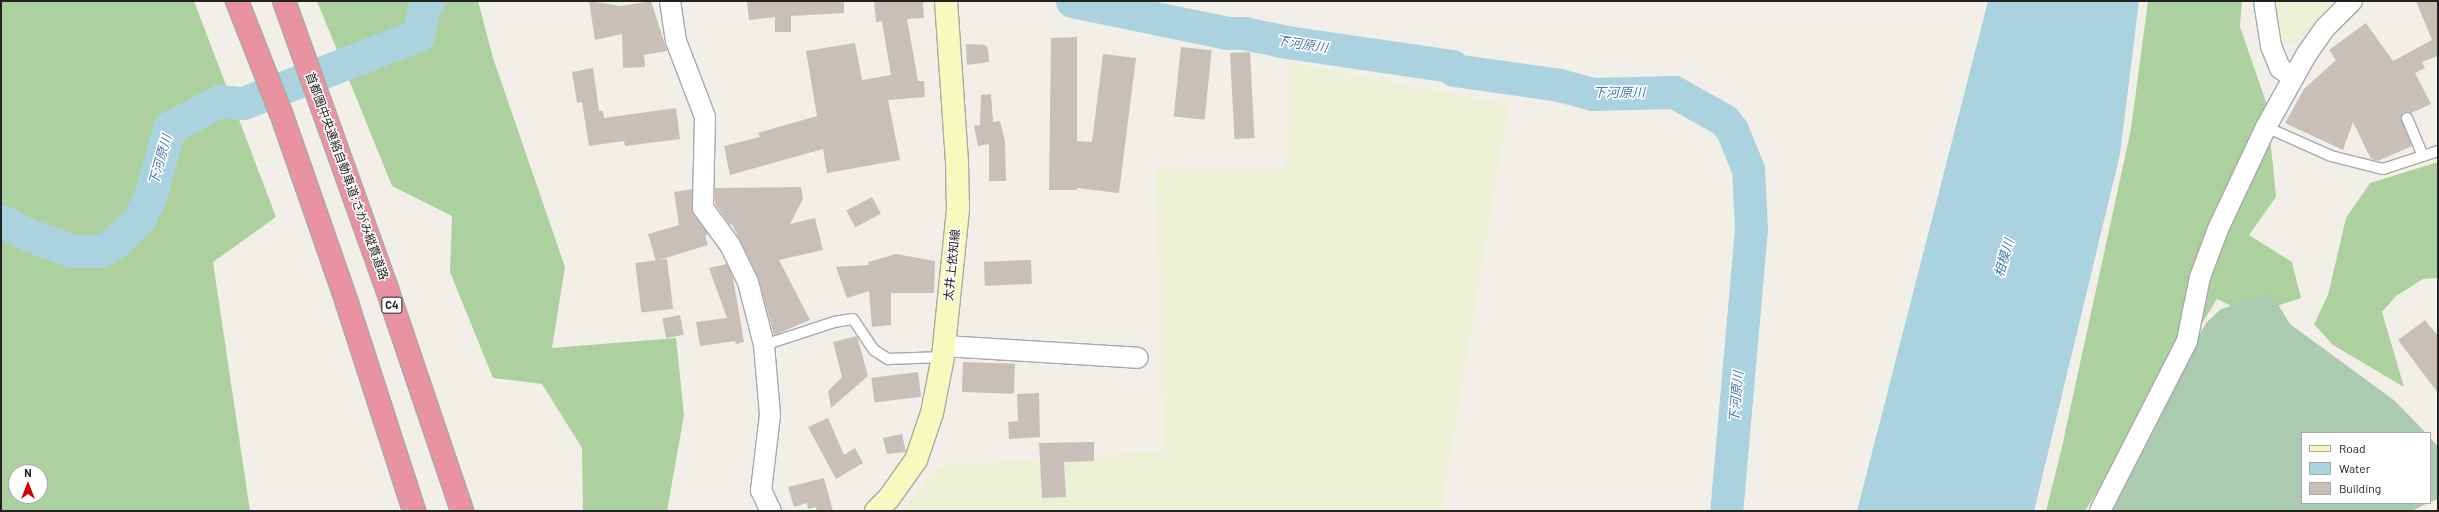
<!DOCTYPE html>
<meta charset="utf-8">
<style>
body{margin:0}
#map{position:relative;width:2439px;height:512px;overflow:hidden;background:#f2efe9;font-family:Barlow,"Noto Sans JP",sans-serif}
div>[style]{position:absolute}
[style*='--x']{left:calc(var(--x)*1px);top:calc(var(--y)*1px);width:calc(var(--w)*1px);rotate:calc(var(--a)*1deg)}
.farmland>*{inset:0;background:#eef0d5}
.forest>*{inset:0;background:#add19e}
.cemetery>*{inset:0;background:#aacbaf}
.water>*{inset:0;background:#aad3df}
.river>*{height:33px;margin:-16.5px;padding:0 16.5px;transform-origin:16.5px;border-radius:16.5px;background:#aad3df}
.building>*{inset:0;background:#c7bfb8;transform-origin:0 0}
.roads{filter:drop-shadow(1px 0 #a9a9a9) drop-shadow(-1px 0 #a9a9a9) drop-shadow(0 1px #a9a9a9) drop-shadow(0 -1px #a9a9a9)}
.lane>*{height:10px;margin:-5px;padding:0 5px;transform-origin:5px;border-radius:5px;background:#fff}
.street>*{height:20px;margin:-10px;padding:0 10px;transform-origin:10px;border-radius:10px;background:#fff}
.secondary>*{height:22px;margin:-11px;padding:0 11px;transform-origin:11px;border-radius:11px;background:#f7fabf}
.highway>*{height:22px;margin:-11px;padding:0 11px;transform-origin:11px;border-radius:11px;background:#e892a2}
span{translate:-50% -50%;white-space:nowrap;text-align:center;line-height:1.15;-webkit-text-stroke:3px #fff;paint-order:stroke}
.shield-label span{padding:1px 3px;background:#fff;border:1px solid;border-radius:3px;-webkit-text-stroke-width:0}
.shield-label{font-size:11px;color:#222;font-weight:700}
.street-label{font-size:12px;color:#222}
.water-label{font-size:13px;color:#4a7aab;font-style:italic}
.frame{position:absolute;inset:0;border:2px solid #222;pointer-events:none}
.legend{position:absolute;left:2301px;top:432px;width:130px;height:72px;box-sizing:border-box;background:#fff;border:1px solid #a7a7a7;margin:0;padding:5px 7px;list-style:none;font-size:12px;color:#222}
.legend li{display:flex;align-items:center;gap:8px;height:20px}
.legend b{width:20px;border:1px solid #a7a7a7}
.north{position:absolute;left:8px;top:464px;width:40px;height:40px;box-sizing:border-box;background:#fff;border:1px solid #a7a7a7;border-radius:50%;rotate:0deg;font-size:11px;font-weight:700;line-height:16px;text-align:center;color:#222}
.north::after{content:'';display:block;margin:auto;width:14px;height:18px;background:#d40000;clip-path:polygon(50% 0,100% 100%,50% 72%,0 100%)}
</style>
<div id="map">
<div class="farmland">
<div style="clip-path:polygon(2274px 1px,2334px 1px,2298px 43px,2280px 42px)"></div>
<div style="clip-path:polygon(1288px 62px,1509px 105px,1441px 511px,902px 511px,938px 466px,1163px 451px,1156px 168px,1286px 168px)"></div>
</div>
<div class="forest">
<div style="clip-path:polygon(evenodd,1px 1px,194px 1px,276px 217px,213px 262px,250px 511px,1px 511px,1px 1px,16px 472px,40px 472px,40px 496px,16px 496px,16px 472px)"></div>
<div style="clip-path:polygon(317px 1px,478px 1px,493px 58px,565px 267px,552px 348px,676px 338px,684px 415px,667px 511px,583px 511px,582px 448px,542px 384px,493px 378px,450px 272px,452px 216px,392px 186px)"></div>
<div style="clip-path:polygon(2148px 1px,2242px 1px,2240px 27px,2267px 105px,2276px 197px,2249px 235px,2292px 262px,2301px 298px,2249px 315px,2217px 299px,2085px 511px,2046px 511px,2061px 451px,2131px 129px)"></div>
<div style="clip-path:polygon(2438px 162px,2438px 278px,2423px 279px,2396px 296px,2382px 312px,2404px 387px,2333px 345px,2314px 324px,2328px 295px,2346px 218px,2370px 183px)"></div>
</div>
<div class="cemetery">
<div style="clip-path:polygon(2271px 293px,2290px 324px,2395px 401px,2426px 433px,2302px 433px,2302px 503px,2428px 503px,2412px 511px,2108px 511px,2178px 368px,2207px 322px,2221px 309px)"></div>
<div style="clip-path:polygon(2430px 437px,2438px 447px,2438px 499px,2430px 502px)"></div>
</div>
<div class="water">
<div style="clip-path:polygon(1988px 1px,2139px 1px,2120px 154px,2034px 511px,1857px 511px)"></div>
</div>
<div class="river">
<div style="--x:1072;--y:1;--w:159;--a:11.6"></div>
<div style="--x:1228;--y:33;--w:16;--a:0"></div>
<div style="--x:1244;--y:33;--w:44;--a:11.8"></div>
<div style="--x:1287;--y:42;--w:167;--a:8.3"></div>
<div style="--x:1452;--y:66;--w:4;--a:63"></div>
<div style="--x:1454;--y:70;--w:106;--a:8.1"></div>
<div style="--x:1559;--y:85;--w:34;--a:15"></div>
<div style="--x:1592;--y:94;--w:82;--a:-1.4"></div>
<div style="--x:1674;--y:92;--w:57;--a:29.2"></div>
<div style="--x:1724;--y:120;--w:13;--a:51"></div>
<div style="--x:1732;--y:130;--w:42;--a:67.7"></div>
<div style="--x:1748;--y:169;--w:59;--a:87.1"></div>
<div style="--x:1751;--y:228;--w:284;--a:95"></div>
<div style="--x:1;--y:221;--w:31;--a:27"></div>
<div style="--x:29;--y:235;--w:46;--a:20.4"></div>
<div style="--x:72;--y:251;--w:28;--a:0"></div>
<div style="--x:100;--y:251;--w:17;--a:-31"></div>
<div style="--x:115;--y:242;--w:32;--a:-44"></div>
<div style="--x:138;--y:220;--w:26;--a:-62"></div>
<div style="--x:150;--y:197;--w:72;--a:-74.6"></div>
<div style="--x:169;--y:128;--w:57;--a:-28.4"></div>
<div style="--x:219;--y:101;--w:24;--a:5"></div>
<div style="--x:243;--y:103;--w:188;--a:-21.2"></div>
<div style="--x:418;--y:35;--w:33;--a:-78"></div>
<div style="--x:425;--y:3;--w:4;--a:-34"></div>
</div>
<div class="building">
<div style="clip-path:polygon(589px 1px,621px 6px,651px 1px,667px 51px,644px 55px,645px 67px,623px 68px,622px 34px,595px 40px)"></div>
<div style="clip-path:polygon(747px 1px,844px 1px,844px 13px,791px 16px,791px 32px,775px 32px,775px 17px,749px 20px)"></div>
<div style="clip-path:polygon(874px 1px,923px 1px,924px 18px,907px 19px,918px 81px,924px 81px,925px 97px,888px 100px,900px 160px,827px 173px,823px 149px,730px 175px,724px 146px,760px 137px,758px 133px,817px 116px,806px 51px,855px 43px,862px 80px,891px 75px,882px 21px,876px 22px)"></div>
<div style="clip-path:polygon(2416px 1px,2438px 1px,2438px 56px,2422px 62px,2425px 68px,2415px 73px,2431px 104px,2411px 113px,2404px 112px,2401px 117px,2412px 146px,2378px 161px,2371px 159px,2353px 122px,2343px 150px,2285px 123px,2304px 89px,2336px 60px,2329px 50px,2366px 23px,2393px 61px,2432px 40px)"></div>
<div style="clip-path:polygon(1077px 37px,1077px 141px,1092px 142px,1103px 54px,1136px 58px,1119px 193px,1077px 188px,1077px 190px,1049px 190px,1051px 38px)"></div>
<div style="clip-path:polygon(966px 44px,985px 45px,988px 48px,989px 62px,967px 65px)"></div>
<div style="left:1181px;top:47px;width:31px;height:70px;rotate:6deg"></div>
<div style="left:1250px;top:52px;width:86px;height:20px;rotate:87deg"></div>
<div style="clip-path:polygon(593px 68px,599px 111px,603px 111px,604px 118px,676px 108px,680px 139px,625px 146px,624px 141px,589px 146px,582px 102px,577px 103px,572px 72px)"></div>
<div style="clip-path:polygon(991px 94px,993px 122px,1000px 121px,1005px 141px,1006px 181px,989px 181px,989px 144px,978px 146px,974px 126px,980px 125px,981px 95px)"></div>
<div style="clip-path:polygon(801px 187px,803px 199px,790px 224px,815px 218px,823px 250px,779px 260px,810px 320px,774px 335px,758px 277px,732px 224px,730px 225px,715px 204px,715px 188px)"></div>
<div style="clip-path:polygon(692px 189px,692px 208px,708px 234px,705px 236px,708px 245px,656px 261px,648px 234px,679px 225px,674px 192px)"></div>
<div style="left:872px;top:197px;width:19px;height:29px;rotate:62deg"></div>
<div style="clip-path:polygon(896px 254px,935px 261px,934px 293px,891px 293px,891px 325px,872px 327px,869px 291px,847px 298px,836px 267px,869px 265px,868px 262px)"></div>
<div style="left:667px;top:259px;width:50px;height:32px;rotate:83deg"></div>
<div style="left:1031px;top:260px;width:24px;height:47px;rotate:88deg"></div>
<div style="clip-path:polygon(727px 264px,733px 278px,744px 342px,736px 344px,735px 341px,700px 346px,696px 322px,727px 318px,709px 268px)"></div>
<div style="left:680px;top:315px;width:20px;height:18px;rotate:79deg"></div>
<div style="clip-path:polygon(2425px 320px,2438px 336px,2438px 393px,2398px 340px)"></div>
<div style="clip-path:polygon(857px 336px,868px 376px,831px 408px,828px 391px,842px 377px,833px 342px)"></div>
<div style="left:963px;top:362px;width:52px;height:30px;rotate:2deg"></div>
<div style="left:918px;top:372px;width:25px;height:47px;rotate:83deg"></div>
<div style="clip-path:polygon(1039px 393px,1040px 437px,1009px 439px,1008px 422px,1018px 421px,1017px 394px)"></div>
<div style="clip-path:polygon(828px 418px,844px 455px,855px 448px,863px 463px,836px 479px,808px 427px)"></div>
<div style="clip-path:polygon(902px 434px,906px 452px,887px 454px,883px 438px)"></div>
<div style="clip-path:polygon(1094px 442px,1094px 461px,1064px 462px,1066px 497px,1042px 498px,1039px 443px)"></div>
<div style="clip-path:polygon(824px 478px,833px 511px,817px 511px,816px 507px,808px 509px,807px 503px,794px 507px,788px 487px)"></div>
</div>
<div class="roads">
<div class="lane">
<div style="--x:2407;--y:118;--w:41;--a:67.2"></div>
<div style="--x:2266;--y:127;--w:71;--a:24"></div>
<div style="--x:2331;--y:156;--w:54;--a:14"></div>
<div style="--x:2383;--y:169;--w:58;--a:-18.1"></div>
<div style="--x:764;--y:345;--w:74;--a:-18.2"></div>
<div style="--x:834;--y:322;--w:19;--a:-9"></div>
<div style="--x:853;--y:319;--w:37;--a:56"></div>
<div style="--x:874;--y:350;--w:17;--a:33"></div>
<div style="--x:888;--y:359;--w:55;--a:-2.1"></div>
</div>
<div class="street">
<div style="--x:670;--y:1;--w:40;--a:81.5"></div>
<div style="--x:676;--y:41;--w:81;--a:69.1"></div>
<div style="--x:705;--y:117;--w:91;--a:91.3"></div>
<div style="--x:703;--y:208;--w:46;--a:53.9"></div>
<div style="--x:730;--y:245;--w:41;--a:64.1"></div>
<div style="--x:748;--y:282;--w:65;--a:75.7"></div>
<div style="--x:764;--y:345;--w:70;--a:85.1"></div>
<div style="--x:770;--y:415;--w:76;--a:96.8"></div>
<div style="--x:761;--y:490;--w:23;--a:65"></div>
<div style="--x:2264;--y:1;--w:46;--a:81.2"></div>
<div style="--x:2271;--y:46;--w:24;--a:68"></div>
<div style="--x:2280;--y:68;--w:15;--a:37"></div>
<div style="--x:944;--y:346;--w:194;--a:3.5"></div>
<div style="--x:2100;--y:511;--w:191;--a:-62.9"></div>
<div style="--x:2187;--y:341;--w:65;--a:-78.5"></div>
<div style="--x:2200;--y:277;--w:51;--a:-69.4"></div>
<div style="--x:2218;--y:229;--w:113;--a:-64.8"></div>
<div style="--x:2266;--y:127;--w:82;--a:-60.9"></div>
<div style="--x:2306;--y:55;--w:33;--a:-55"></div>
<div style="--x:2325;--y:28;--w:38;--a:-45"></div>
</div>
<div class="secondary">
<div style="--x:876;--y:511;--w:18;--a:-45"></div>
<div style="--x:889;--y:498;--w:47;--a:-54.6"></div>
<div style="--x:916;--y:460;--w:50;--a:-71.2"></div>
<div style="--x:932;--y:413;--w:57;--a:-78.9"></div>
<div style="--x:943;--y:357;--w:148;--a:-84.2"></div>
<div style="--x:958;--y:210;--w:48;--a:-91.2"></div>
<div style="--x:957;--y:162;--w:161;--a:-93.9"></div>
</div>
<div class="highway">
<div style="--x:237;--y:1;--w:120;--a:68.6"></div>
<div style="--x:281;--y:113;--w:201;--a:70.8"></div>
<div style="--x:347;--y:303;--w:219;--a:72.1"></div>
<div style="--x:284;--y:1;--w:306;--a:70.3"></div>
<div style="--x:387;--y:289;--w:234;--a:71.3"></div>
</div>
</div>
<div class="shield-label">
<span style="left:392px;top:305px">C4</span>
</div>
<div class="street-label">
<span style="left:347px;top:176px;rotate:70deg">首都圏中央連絡自動車道;さがみ縦貫道路</span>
<span style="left:952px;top:265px;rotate:-84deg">太井上依知線</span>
</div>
<div class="water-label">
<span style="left:1302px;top:44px;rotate:9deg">下河原川</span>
<span style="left:1619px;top:92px">下河原川</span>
<span style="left:160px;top:160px;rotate:-74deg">下河原川</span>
<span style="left:2004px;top:258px;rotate:-74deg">相模川</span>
<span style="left:1736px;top:397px;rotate:-85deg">下河原川</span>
</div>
<div class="frame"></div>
<ul class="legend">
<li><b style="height:5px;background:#f7fabf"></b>Road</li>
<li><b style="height:11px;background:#aad3df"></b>Water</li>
<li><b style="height:11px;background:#c7bfb8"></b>Building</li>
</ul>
<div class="north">N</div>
</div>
